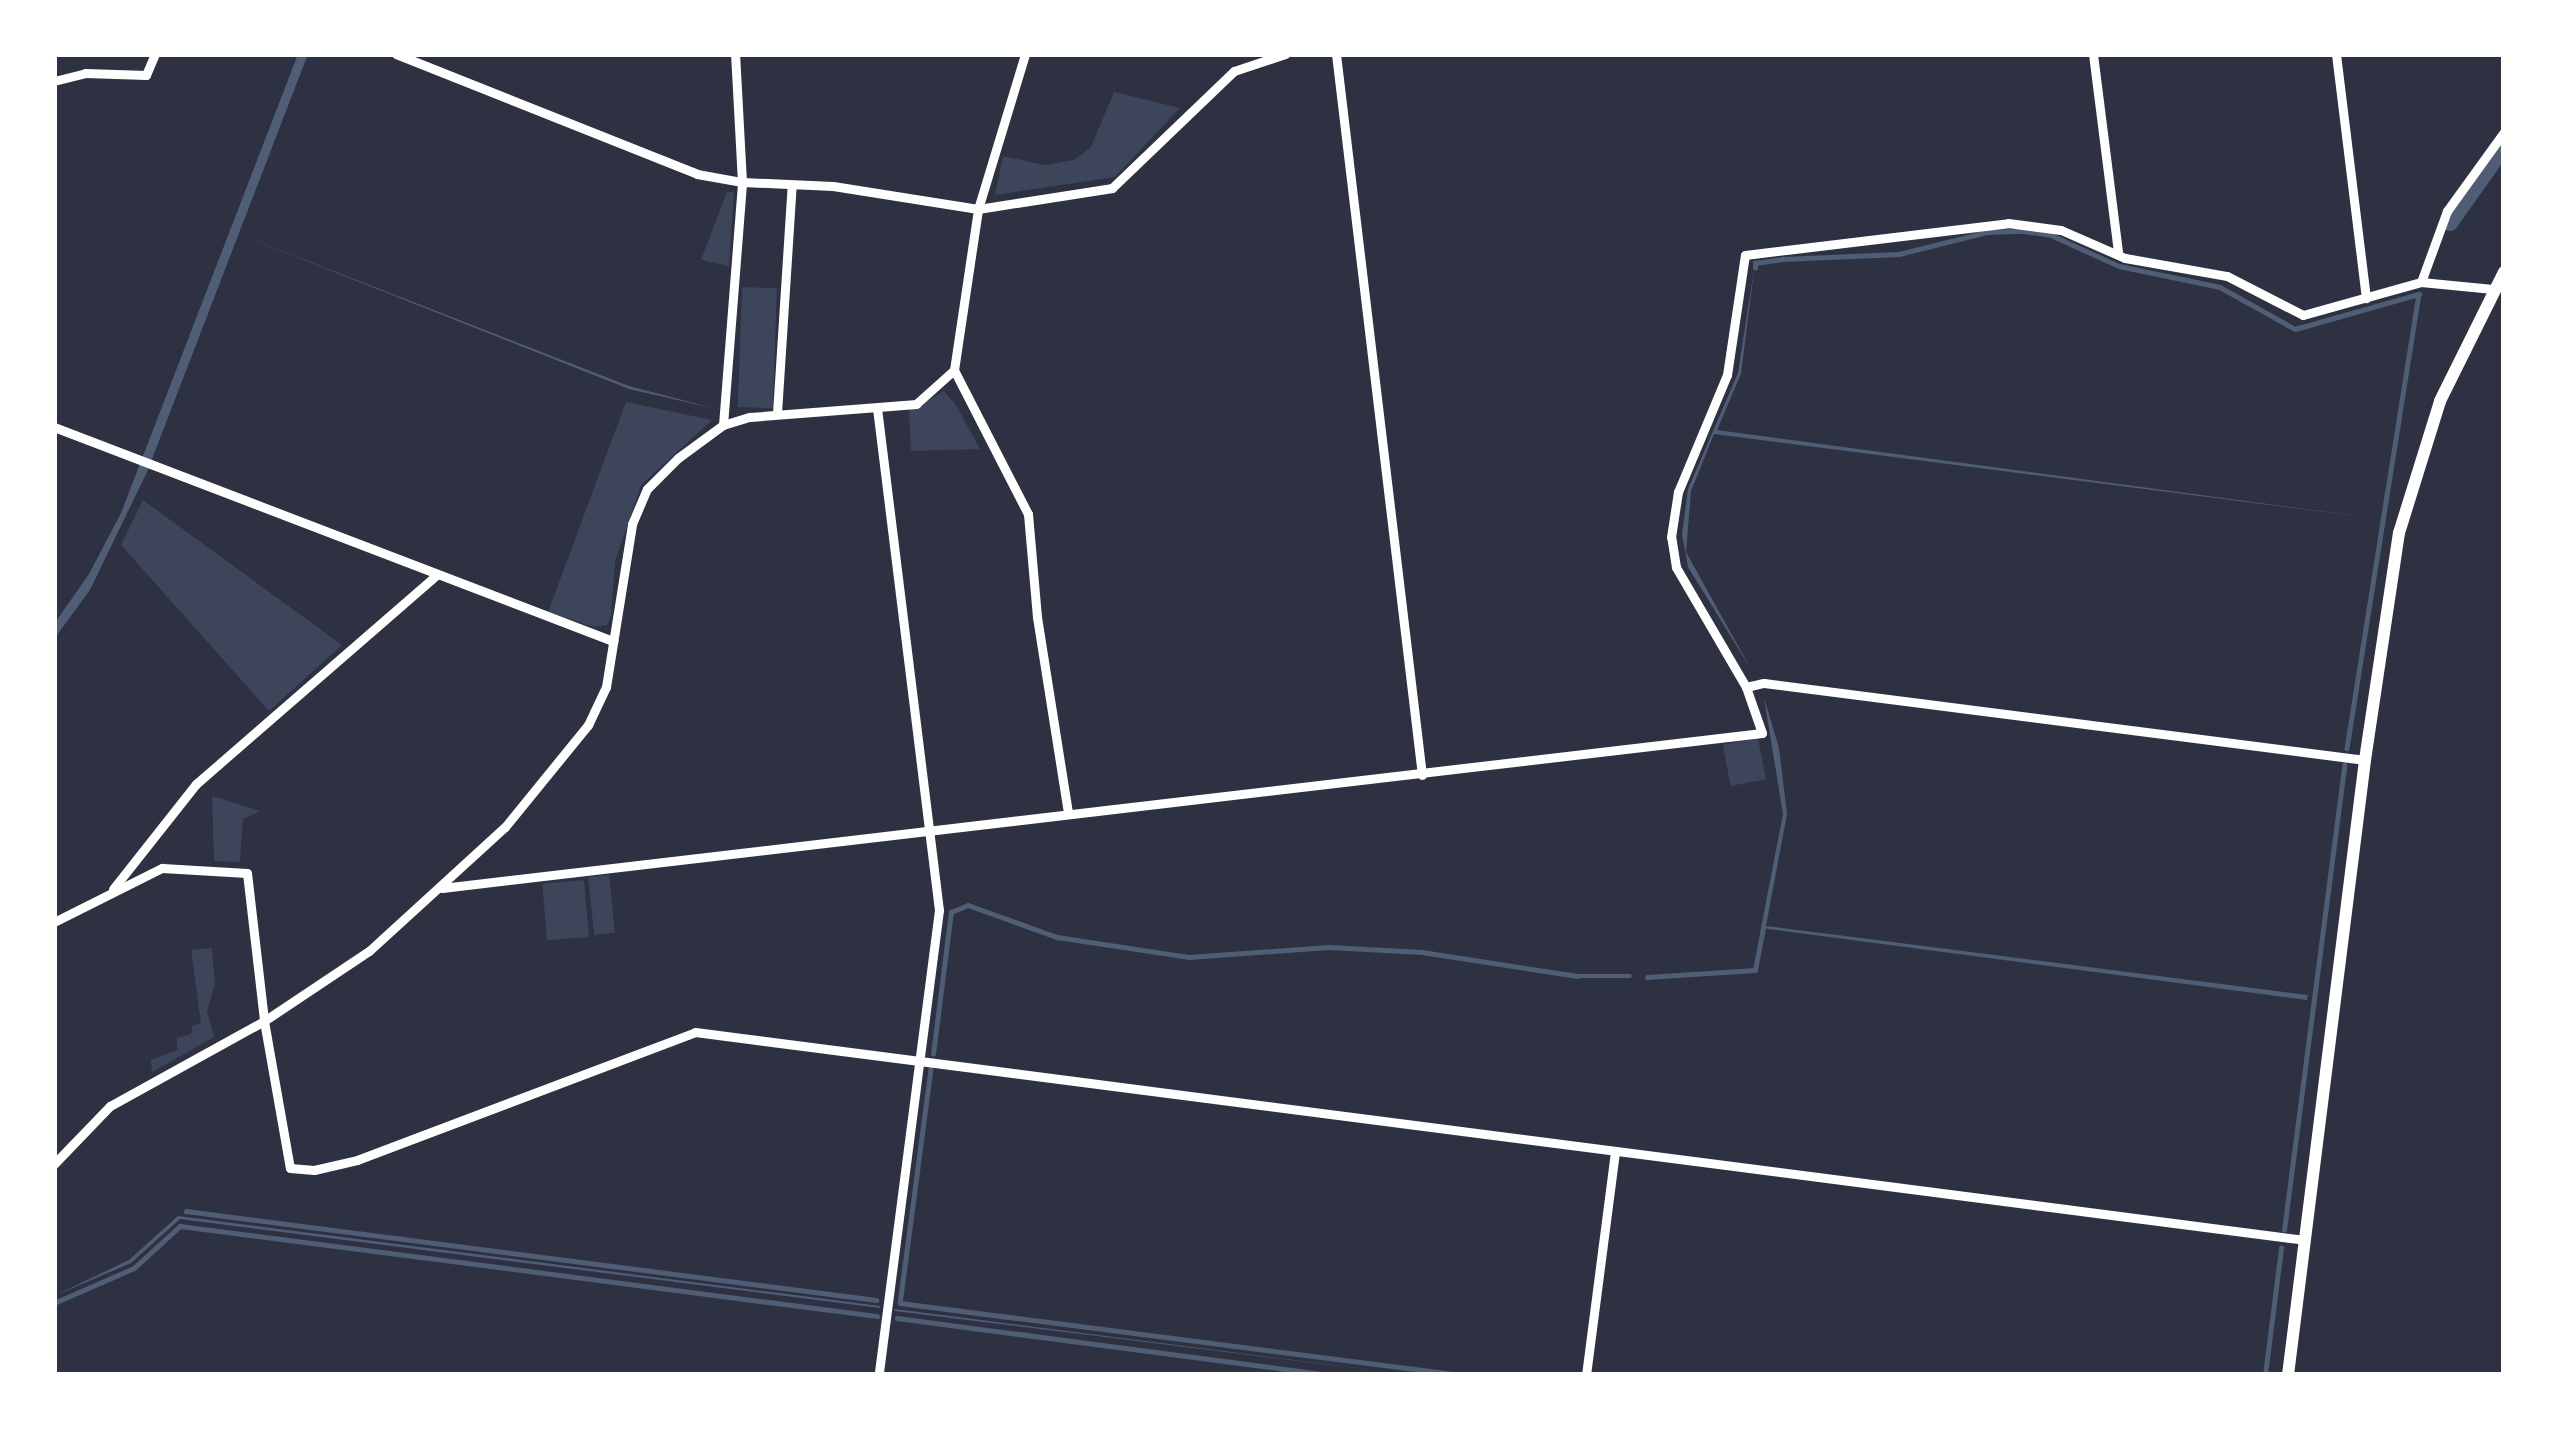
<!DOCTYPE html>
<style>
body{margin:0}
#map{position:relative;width:2558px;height:1429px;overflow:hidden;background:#2d3142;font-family:Rubik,sans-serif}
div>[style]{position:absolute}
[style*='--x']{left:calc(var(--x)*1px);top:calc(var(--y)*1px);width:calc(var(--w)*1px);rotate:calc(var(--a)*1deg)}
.green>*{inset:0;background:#3c4559;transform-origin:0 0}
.water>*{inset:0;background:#4f5d75}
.stream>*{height:4.5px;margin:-2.25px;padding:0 2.25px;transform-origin:2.25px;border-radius:2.25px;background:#4f5d75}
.canal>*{height:16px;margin:-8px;padding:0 8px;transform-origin:8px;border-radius:8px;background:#4f5d75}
.minor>*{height:9px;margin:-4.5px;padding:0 4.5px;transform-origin:4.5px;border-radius:4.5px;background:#fff}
.secondary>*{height:12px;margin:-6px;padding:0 6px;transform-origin:6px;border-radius:6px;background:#fff}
span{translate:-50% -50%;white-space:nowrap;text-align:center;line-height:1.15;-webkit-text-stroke:9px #fff;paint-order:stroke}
.frame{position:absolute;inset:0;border:57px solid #fff;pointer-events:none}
</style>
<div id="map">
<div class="green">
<div style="clip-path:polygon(1114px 92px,1180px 108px,1115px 177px,995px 195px,1003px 156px,1044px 165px,1074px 160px,1091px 147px)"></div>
<div style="clip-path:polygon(727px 192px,734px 192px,729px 266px,701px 260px)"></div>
<div style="left:742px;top:287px;width:35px;height:120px;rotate:2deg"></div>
<div style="clip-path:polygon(944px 391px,956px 405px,980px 449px,911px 451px,909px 411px)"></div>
<div style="clip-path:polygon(626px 402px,712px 420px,641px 485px,615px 562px,611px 615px,607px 625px,594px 627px,548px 612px)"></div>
<div style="clip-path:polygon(143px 500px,342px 645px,269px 711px,121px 545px)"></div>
<div style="left:1758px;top:738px;width:42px;height:36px;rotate:79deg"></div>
<div style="clip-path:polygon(212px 796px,260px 811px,243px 819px,240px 862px,214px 861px)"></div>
<div style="left:609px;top:875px;width:58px;height:21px;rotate:84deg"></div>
<div style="left:584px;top:880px;width:57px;height:42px;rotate:85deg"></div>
<div style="clip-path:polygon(212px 948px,215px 984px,207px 1011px,214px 1037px,152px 1072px,151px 1060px,177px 1050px,177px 1038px,191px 1034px,192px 1026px,201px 1023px,191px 950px)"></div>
</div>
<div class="water">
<div style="clip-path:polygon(298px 54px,308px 54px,147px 472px,90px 590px,54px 639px,54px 624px,89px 574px,121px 513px)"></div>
<div style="clip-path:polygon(246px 237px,629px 386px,717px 409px,629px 389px)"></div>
<div style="clip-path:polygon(1755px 263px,1741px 374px,1717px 430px,2379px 519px,1714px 434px,1691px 491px,1686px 552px,1752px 671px,1688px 567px,1682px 534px,1688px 489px,1738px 373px)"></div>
<div style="clip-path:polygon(1764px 698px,1779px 748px,1787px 814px,1766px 926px,2308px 995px,2307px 1000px,1761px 928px,1783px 814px)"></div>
<div style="clip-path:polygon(178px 1216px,880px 1306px,880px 1308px,180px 1219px,131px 1263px,54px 1296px,129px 1260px)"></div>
<div style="clip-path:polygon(895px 1309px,1411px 1375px,894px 1311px)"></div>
</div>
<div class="stream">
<div style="--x:1755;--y:268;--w:5;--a:-90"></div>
<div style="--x:1755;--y:263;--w:27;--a:-8"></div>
<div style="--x:1782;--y:259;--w:117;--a:-2.4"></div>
<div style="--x:1899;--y:254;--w:91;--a:-14"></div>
<div style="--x:1987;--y:232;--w:37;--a:-2"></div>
<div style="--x:2024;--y:231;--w:27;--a:8"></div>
<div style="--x:2051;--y:235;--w:75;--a:24.5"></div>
<div style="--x:2119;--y:266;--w:103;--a:11.7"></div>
<div style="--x:2220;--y:287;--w:86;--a:29.2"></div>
<div style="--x:2295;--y:329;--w:129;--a:-15.8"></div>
<div style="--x:2419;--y:294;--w:460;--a:99"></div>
<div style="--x:1647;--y:977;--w:108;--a:-3.7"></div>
<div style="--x:1755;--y:970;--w:43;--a:-79.2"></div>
<div style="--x:933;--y:1054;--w:143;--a:-82.8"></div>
<div style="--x:951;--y:912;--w:18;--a:-22"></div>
<div style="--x:968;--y:905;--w:95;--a:19.8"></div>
<div style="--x:1057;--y:937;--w:134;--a:8.6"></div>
<div style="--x:1189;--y:957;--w:140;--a:-4.1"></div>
<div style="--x:1329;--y:947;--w:93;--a:3.1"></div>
<div style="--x:1422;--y:952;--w:157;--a:8.8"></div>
<div style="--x:1577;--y:976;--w:53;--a:0"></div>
<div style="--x:931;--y:1069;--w:236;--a:97.5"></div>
<div style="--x:900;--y:1303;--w:566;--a:7.31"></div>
<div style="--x:186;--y:1211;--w:696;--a:7.35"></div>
<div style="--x:2284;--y:1230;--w:469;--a:-82.6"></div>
<div style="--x:54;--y:1303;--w:87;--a:-23.6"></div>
<div style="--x:134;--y:1268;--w:62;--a:-42.4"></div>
<div style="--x:180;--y:1226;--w:703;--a:7.36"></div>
<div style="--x:897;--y:1318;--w:439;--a:7.5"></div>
<div style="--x:2265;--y:1375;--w:128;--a:-82.8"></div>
</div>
<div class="canal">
<div style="--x:2450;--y:223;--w:93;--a:-54.6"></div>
</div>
<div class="minor">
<div style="--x:396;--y:54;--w:324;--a:21.7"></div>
<div style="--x:697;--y:174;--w:46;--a:10.1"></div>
<div style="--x:742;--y:182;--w:91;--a:2.5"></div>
<div style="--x:833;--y:186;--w:147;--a:9"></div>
<div style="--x:978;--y:209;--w:136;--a:-8.9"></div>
<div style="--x:1112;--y:188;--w:169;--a:-43.8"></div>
<div style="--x:1234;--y:71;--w:54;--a:-18.4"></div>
<div style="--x:1336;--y:54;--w:726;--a:83.2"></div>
<div style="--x:2093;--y:54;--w:199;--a:82.8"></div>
<div style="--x:2336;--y:54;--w:246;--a:83"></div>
<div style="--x:54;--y:81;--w:32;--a:-14"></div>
<div style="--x:85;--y:73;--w:61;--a:1.9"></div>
<div style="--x:146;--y:75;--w:23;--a:-67"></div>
<div style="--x:2421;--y:282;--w:76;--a:-69.9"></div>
<div style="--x:2447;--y:211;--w:97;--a:-54.2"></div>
<div style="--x:954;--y:370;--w:162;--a:62.8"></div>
<div style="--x:1028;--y:514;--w:103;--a:85"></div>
<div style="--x:1037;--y:617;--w:198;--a:81"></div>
<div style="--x:877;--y:408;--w:506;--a:82.96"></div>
<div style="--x:939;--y:910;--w:469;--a:97.4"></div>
<div style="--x:777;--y:413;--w:229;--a:-86.3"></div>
<div style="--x:723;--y:425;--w:244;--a:-85.5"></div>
<div style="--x:742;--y:182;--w:128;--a:-93.1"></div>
<div style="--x:54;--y:427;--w:599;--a:20.95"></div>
<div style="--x:1746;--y:687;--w:18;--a:-13"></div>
<div style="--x:1764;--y:683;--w:606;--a:7.3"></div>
<div style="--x:442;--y:888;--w:1329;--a:-6.7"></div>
<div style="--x:1762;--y:733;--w:49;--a:-109.2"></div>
<div style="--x:1746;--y:687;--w:139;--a:-120.3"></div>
<div style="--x:1676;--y:567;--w:30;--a:-99"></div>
<div style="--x:1671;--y:537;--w:46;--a:-81.2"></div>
<div style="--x:1678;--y:492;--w:127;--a:-67.3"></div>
<div style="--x:1727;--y:375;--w:121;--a:-81.5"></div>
<div style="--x:1745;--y:255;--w:265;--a:-6.9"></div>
<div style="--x:2008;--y:223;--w:53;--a:7.5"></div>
<div style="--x:2061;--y:230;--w:70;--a:23.6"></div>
<div style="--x:2125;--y:258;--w:104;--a:10"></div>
<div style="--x:2227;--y:276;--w:85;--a:27.2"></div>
<div style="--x:2303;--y:315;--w:123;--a:-15.6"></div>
<div style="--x:2421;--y:282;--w:72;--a:5.6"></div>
<div style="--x:113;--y:889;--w:134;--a:-51.7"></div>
<div style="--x:196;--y:784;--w:317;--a:-41"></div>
<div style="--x:54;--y:922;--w:121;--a:-26.6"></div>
<div style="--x:162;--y:868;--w:85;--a:3.4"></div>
<div style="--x:247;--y:873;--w:149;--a:83.4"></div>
<div style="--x:264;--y:1021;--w:149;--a:80"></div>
<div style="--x:290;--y:1168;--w:24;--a:5"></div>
<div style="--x:314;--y:1170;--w:44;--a:-13.1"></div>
<div style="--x:357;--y:1160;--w:361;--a:-20.7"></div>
<div style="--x:695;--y:1032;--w:1623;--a:7.36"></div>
<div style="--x:54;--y:1164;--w:81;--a:-46"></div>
<div style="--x:110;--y:1106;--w:176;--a:-28.9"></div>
<div style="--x:264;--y:1021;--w:126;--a:-33.7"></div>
<div style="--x:369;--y:951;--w:184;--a:-42.4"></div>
<div style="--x:505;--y:827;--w:132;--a:-50.9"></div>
<div style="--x:588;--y:725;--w:42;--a:-64.7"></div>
<div style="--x:606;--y:687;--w:165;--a:-80.9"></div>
<div style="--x:632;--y:524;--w:38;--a:-67"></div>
<div style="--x:647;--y:489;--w:44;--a:-45"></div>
<div style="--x:678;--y:458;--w:56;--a:-36.3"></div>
<div style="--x:723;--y:425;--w:28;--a:-17"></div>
<div style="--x:750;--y:417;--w:167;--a:-4.5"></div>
<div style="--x:916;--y:404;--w:51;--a:-41.8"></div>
<div style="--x:954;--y:370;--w:163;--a:-81.5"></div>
<div style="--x:978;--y:209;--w:162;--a:-73.1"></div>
<div style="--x:1586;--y:1375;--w:225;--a:-82.6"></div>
</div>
<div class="secondary">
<div style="--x:2288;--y:1375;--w:620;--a:-82.86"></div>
<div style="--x:2365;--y:760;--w:230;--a:-81.5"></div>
<div style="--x:2399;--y:533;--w:138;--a:-72.7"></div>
<div style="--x:2440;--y:401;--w:144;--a:-63.6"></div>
</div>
<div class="frame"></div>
</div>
